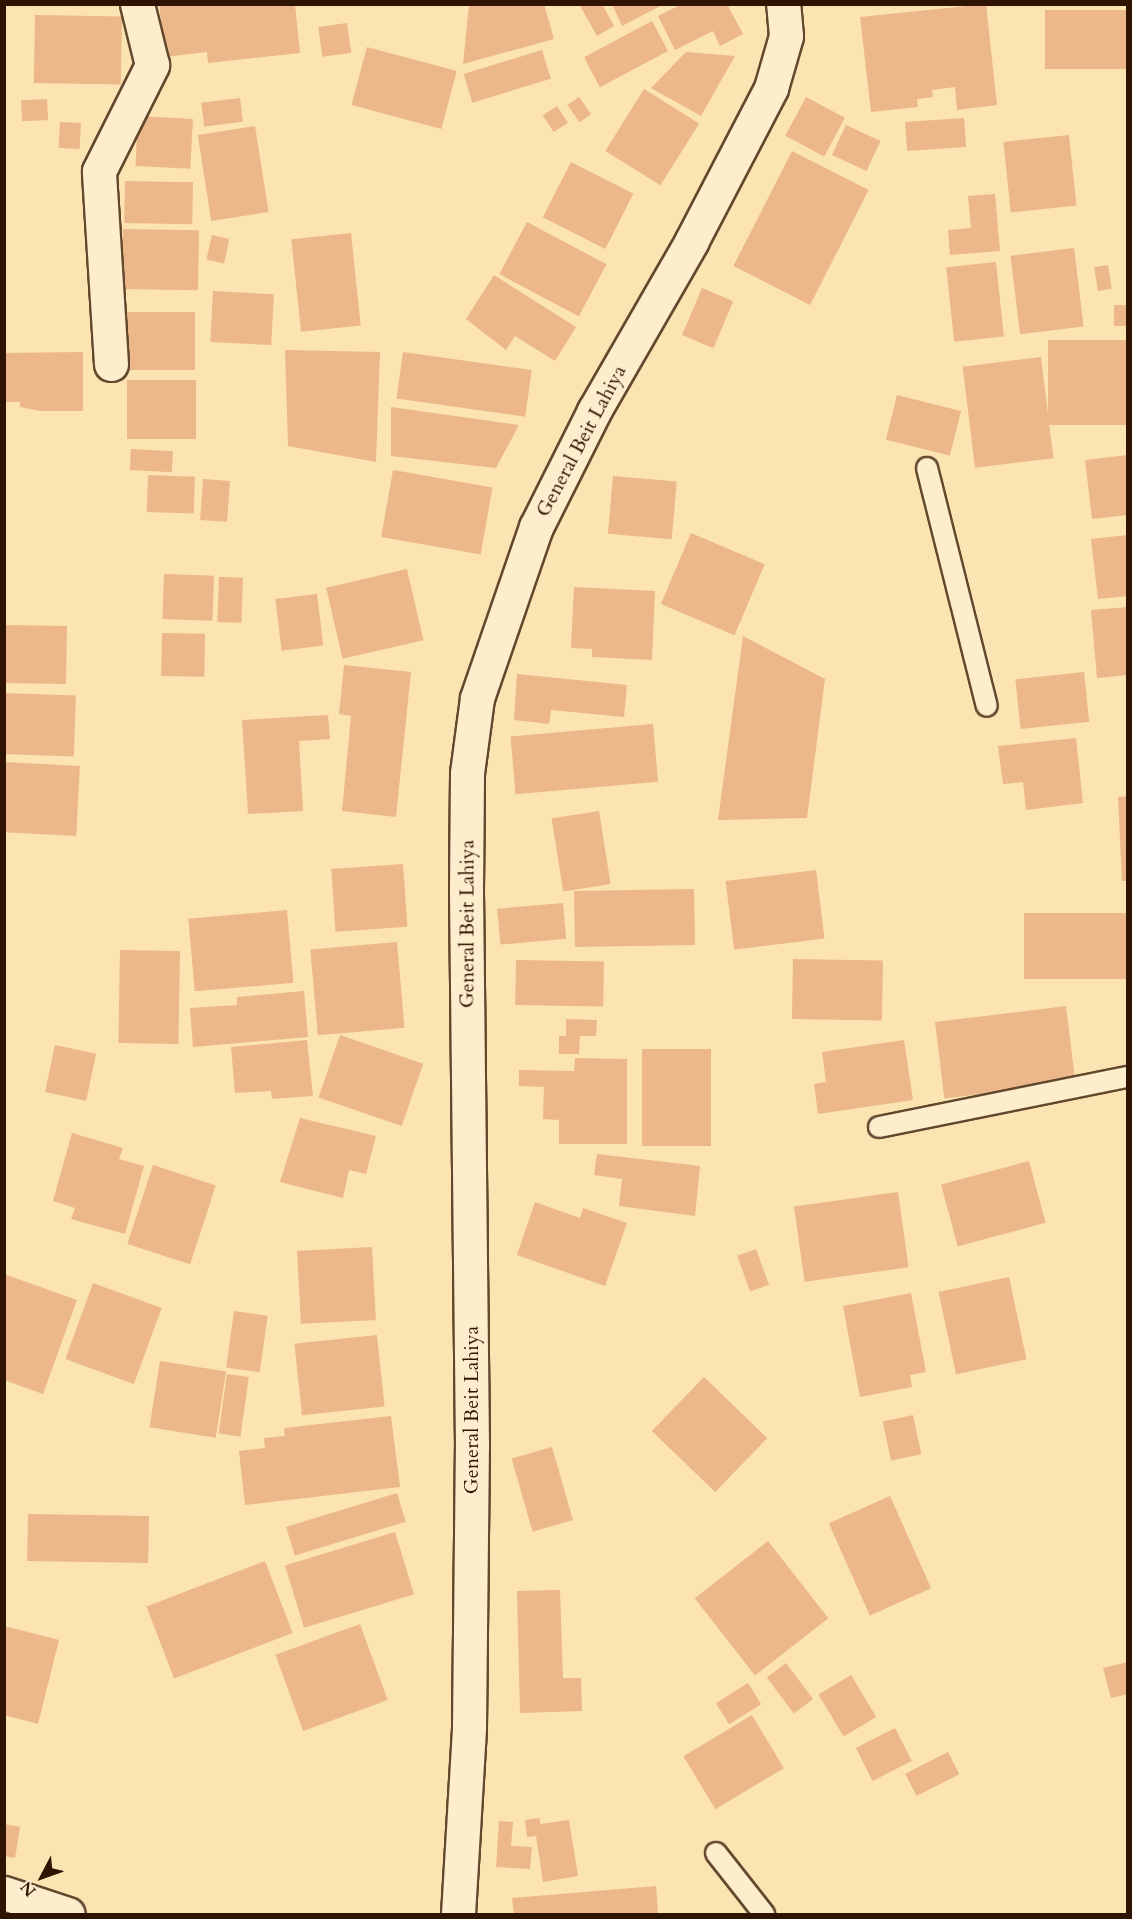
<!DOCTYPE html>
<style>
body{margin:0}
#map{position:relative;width:1132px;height:1919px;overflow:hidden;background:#fce3b2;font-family:Cardo,serif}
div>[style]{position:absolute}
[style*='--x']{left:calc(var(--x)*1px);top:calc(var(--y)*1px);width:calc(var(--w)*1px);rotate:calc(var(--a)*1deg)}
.building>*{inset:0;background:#ecb789;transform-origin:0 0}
.roads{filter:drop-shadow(2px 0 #62482d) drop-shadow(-2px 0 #62482d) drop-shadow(0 2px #62482d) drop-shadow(0 -2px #62482d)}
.lane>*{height:20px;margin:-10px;padding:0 10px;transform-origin:10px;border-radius:10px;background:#fdedcd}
.street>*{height:33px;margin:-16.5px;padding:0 16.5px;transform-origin:16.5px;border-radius:16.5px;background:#fdedcd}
.secondary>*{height:33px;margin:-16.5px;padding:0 16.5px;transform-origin:16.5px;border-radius:16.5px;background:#fdedcd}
span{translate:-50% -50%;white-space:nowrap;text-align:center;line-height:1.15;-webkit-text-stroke:5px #fdedcd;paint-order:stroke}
.street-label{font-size:20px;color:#2f1401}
.frame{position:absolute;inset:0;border:6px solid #2f1401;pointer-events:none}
.north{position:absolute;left:12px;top:1847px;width:60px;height:60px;-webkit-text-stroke:4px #fdedcd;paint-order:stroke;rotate:229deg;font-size:16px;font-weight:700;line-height:24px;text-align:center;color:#2f1401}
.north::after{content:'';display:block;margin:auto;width:21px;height:27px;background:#2f1401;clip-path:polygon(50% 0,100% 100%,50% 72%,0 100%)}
</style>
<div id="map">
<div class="building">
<div style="clip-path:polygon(159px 4px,295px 4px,300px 53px,208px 63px,207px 52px,165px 57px)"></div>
<div style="clip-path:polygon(469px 4px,544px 4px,554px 39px,463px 64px)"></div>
<div style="clip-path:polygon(579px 4px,602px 4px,614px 26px,597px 36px)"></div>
<div style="clip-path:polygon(612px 4px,664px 4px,622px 26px)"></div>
<div style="clip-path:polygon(682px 4px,727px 4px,743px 34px,720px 46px,713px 31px,675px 50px,658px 16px)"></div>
<div style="clip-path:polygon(986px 4px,997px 105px,957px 110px,955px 87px,932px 90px,933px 97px,917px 99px,918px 107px,871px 112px,860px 17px)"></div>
<div style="left:1128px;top:10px;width:59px;height:83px;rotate:90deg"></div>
<div style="left:35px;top:15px;width:87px;height:68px;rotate:1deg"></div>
<div style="left:652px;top:21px;width:34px;height:77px;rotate:62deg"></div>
<div style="left:347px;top:23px;width:30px;height:29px;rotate:82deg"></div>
<div style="left:367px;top:47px;width:93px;height:60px;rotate:15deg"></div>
<div style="left:542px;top:50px;width:30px;height:82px;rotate:73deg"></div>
<div style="clip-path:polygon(686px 52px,735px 56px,701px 116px,651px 88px)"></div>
<div style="left:644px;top:89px;width:65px;height:73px;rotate:32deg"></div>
<div style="left:579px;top:97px;width:21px;height:14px;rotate:55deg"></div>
<div style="left:806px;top:97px;width:44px;height:44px;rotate:28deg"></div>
<div style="left:240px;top:98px;width:24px;height:39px;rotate:83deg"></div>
<div style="left:47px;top:99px;width:21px;height:26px;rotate:87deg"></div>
<div style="left:557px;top:106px;width:20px;height:17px;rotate:57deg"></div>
<div style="left:138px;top:116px;width:55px;height:50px;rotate:3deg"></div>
<div style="left:964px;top:118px;width:29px;height:59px;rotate:86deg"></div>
<div style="left:60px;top:122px;width:21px;height:26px;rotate:3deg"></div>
<div style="left:846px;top:125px;width:38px;height:33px;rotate:25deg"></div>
<div style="left:255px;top:126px;width:87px;height:58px;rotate:81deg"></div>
<div style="left:1069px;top:135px;width:71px;height:66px;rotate:84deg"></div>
<div style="left:792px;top:151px;width:86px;height:129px;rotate:27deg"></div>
<div style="left:571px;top:162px;width:70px;height:62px;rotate:27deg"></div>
<div style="left:125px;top:181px;width:68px;height:42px;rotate:1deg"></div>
<div style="clip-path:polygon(995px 194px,1000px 251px,950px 255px,948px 230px,971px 228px,968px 196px)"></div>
<div style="left:527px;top:222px;width:90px;height:59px;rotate:28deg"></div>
<div style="left:123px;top:229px;width:76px;height:60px;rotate:1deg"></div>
<div style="left:351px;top:233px;width:93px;height:60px;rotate:84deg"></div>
<div style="left:212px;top:235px;width:18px;height:25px;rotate:13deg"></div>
<div style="left:1074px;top:248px;width:79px;height:64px;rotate:83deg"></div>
<div style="left:996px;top:262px;width:75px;height:50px;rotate:84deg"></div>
<div style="left:1108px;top:265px;width:24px;height:14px;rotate:81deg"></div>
<div style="clip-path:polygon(494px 275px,576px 327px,555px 361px,515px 336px,506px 350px,466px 319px)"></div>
<div style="left:702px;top:288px;width:34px;height:51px;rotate:23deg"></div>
<div style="left:213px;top:291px;width:61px;height:51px;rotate:3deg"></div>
<div style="left:1128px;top:305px;width:21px;height:14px;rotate:90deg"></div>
<div style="left:125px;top:312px;width:70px;height:58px"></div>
<div style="left:1128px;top:340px;width:85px;height:80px;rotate:90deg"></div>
<div style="clip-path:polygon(285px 350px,380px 352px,376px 462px,288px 446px)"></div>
<div style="clip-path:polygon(83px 352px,83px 411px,40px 411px,20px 407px,20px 402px,4px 402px,4px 353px)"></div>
<div style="left:403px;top:352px;width:130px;height:47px;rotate:8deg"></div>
<div style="left:1041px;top:357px;width:102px;height:79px;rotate:83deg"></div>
<div style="left:127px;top:380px;width:69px;height:59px"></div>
<div style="left:897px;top:395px;width:66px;height:46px;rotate:14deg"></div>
<div style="clip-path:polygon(391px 407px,519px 425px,496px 468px,391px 456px)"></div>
<div style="left:131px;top:449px;width:42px;height:21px;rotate:3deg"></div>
<div style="clip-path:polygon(1128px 455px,1128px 515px,1092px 519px,1085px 460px)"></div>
<div style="left:393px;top:470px;width:101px;height:68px;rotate:10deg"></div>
<div style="left:148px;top:475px;width:47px;height:37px;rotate:2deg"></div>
<div style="left:613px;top:476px;width:64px;height:58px;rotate:5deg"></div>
<div style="left:203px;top:479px;width:27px;height:41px;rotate:4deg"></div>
<div style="left:691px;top:533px;width:80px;height:77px;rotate:23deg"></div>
<div style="clip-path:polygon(1128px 535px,1128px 596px,1098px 599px,1091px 539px)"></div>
<div style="left:407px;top:569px;width:73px;height:83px;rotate:77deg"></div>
<div style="left:164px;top:574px;width:50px;height:45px;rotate:2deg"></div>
<div style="left:219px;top:577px;width:24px;height:45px;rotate:2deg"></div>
<div style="clip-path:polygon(574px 587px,655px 591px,652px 660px,592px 657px,592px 649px,571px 648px)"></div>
<div style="left:317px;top:594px;width:52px;height:42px;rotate:83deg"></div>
<div style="clip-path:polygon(1128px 607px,1128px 675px,1097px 678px,1091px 610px)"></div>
<div style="left:4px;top:625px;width:63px;height:58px;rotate:1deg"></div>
<div style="left:162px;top:633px;width:43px;height:43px;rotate:1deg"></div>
<div style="clip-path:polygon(743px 636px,825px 679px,807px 818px,718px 820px)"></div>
<div style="clip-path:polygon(344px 665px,411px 672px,396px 817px,342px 811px,351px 716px,339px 714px)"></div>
<div style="left:1084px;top:672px;width:50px;height:69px;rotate:84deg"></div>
<div style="clip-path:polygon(517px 674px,627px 685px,624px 717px,551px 710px,549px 724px,514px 720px)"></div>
<div style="left:4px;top:693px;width:72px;height:61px;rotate:2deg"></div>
<div style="clip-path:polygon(328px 715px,330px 739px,299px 741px,303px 811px,248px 814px,242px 720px)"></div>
<div style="left:653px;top:724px;width:58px;height:143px;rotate:85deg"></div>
<div style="clip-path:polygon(1076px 738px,1083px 803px,1026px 810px,1023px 782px,1003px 784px,998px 746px)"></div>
<div style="left:4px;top:762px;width:76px;height:70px;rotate:3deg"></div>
<div style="clip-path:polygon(1128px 796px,1128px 881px,1122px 881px,1118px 797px)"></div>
<div style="left:599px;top:811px;width:74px;height:48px;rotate:81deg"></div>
<div style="left:403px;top:864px;width:63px;height:72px;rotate:86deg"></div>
<div style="left:816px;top:870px;width:69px;height:91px;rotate:83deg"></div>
<div style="left:694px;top:889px;width:56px;height:120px;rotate:89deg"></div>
<div style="left:563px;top:903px;width:36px;height:66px;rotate:85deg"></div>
<div style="left:287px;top:910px;width:73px;height:99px;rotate:85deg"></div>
<div style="left:1128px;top:913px;width:66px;height:104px;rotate:90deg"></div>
<div style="left:397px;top:942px;width:86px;height:87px;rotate:85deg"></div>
<div style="left:120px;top:950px;width:60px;height:93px;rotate:1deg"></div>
<div style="left:793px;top:959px;width:90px;height:60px;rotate:1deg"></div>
<div style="left:516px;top:960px;width:88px;height:45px;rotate:1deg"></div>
<div style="clip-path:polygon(304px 991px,308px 1037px,193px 1047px,190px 1008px,237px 1005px,237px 997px)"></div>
<div style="left:1066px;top:1006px;width:77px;height:132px;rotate:83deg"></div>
<div style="clip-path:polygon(566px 1019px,597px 1020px,596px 1036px,580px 1036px,579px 1054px,559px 1054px,559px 1036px,566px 1036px)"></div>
<div style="left:340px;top:1035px;width:88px;height:66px;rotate:19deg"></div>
<div style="clip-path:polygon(307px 1040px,313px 1096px,272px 1099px,271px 1091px,235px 1093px,231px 1047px)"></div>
<div style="clip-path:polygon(904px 1040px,913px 1100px,818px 1114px,814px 1084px,826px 1082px,822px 1052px)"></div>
<div style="left:55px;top:1045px;width:42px;height:48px;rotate:12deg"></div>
<div style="left:642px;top:1049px;width:69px;height:97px"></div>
<div style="clip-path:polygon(575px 1058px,627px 1059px,627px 1144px,559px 1144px,559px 1120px,543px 1119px,544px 1087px,519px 1086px,519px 1070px,574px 1071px)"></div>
<div style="clip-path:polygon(300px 1118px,376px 1136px,366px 1174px,349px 1170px,343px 1198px,280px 1182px)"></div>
<div style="clip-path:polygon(72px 1133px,123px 1148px,119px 1159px,144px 1166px,125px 1234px,71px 1219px,75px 1208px,53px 1201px)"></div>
<div style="clip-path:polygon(597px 1154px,700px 1166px,695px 1216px,619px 1206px,622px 1179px,594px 1175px)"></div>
<div style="left:1029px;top:1161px;width:64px;height:91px;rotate:75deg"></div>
<div style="left:153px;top:1165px;width:66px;height:83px;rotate:18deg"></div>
<div style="left:898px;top:1192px;width:76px;height:105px;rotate:82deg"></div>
<div style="clip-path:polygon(535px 1202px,580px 1218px,583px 1208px,627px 1223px,605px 1286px,517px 1255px)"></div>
<div style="left:372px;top:1247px;width:73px;height:75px;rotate:87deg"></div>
<div style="left:756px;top:1249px;width:38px;height:20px;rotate:70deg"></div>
<div style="clip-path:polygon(4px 1274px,77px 1300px,43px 1394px,4px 1380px)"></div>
<div style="left:1009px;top:1277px;width:84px;height:72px;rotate:78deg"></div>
<div style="left:93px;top:1283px;width:73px;height:81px;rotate:20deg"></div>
<div style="clip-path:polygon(911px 1293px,926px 1372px,910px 1375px,912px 1387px,860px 1397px,843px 1306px)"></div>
<div style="left:234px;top:1311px;width:34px;height:57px;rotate:8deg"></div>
<div style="left:377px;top:1335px;width:72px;height:83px;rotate:84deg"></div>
<div style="left:160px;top:1361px;width:67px;height:67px;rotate:9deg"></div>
<div style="left:227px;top:1374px;width:22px;height:60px;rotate:8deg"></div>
<div style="left:704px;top:1377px;width:88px;height:75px;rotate:44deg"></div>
<div style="left:913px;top:1415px;width:40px;height:31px;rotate:78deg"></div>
<div style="clip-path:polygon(391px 1416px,400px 1487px,245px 1505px,239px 1451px,265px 1448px,264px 1438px,285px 1436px,284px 1428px)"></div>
<div style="left:552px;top:1447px;width:76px;height:42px;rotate:74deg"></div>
<div style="left:397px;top:1493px;width:30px;height:116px;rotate:73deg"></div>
<div style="left:890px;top:1496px;width:101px;height:67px;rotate:66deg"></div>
<div style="left:28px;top:1514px;width:121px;height:47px;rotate:1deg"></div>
<div style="left:395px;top:1532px;width:65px;height:115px;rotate:73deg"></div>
<div style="left:768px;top:1541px;width:98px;height:93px;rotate:52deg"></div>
<div style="left:265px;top:1561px;width:77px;height:127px;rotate:69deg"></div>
<div style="clip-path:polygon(560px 1590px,563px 1678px,581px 1678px,582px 1711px,520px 1713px,517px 1591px)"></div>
<div style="left:360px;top:1624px;width:81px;height:90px;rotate:70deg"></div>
<div style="clip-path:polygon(4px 1626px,59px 1640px,38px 1724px,4px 1715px)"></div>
<div style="clip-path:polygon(1128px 1662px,1128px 1694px,1111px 1698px,1103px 1668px)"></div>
<div style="left:786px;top:1663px;width:45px;height:24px;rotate:53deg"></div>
<div style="left:851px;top:1675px;width:49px;height:38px;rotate:59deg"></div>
<div style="left:748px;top:1683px;width:25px;height:38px;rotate:58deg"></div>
<div style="left:752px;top:1715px;width:62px;height:80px;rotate:59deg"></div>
<div style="left:895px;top:1728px;width:37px;height:44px;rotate:63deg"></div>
<div style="left:948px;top:1752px;width:25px;height:48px;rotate:63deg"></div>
<div style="clip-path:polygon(540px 1818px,540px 1824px,569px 1820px,578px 1876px,543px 1882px,536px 1836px,527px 1837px,525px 1820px)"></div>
<div style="clip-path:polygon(499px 1821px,513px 1822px,511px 1846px,532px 1847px,530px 1869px,496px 1867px)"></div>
<div style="clip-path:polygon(4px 1824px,20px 1827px,15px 1858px,4px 1856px)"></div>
<div style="clip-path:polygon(656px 1886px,658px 1914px,514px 1914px,512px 1898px)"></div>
</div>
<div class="roads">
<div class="lane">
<div style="--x:927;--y:468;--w:245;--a:75.9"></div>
<div style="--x:879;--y:1127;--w:254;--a:-11.4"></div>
<div style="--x:716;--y:1853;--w:78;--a:51.8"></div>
</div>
<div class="street">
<div style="--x:111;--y:364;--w:193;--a:-93.6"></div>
<div style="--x:99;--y:171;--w:119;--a:-63.4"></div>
<div style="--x:152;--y:65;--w:63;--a:-103.8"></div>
<div style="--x:4;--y:1893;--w:67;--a:18.2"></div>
</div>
<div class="secondary">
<div style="--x:458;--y:1914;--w:187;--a:-86.6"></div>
<div style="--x:469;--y:1727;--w:281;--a:-89.4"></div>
<div style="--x:472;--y:1446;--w:556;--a:-90.62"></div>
<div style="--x:466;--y:890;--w:117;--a:-89.5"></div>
<div style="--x:467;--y:773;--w:76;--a:-82.4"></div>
<div style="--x:477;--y:698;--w:181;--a:-71"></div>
<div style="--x:536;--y:527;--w:130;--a:-63.4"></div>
<div style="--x:594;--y:411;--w:195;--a:-60.1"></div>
<div style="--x:691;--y:242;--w:174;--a:-62.5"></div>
<div style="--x:771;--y:88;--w:54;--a:-73.9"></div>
<div style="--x:786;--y:36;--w:32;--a:-95"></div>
</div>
</div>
<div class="street-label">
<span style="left:581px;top:441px;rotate:-62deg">General Beit Lahiya</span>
<span style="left:467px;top:924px;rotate:-90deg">General Beit Lahiya</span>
<span style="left:471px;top:1410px;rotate:-90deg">General Beit Lahiya</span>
</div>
<div class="frame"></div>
<div class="north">N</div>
</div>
